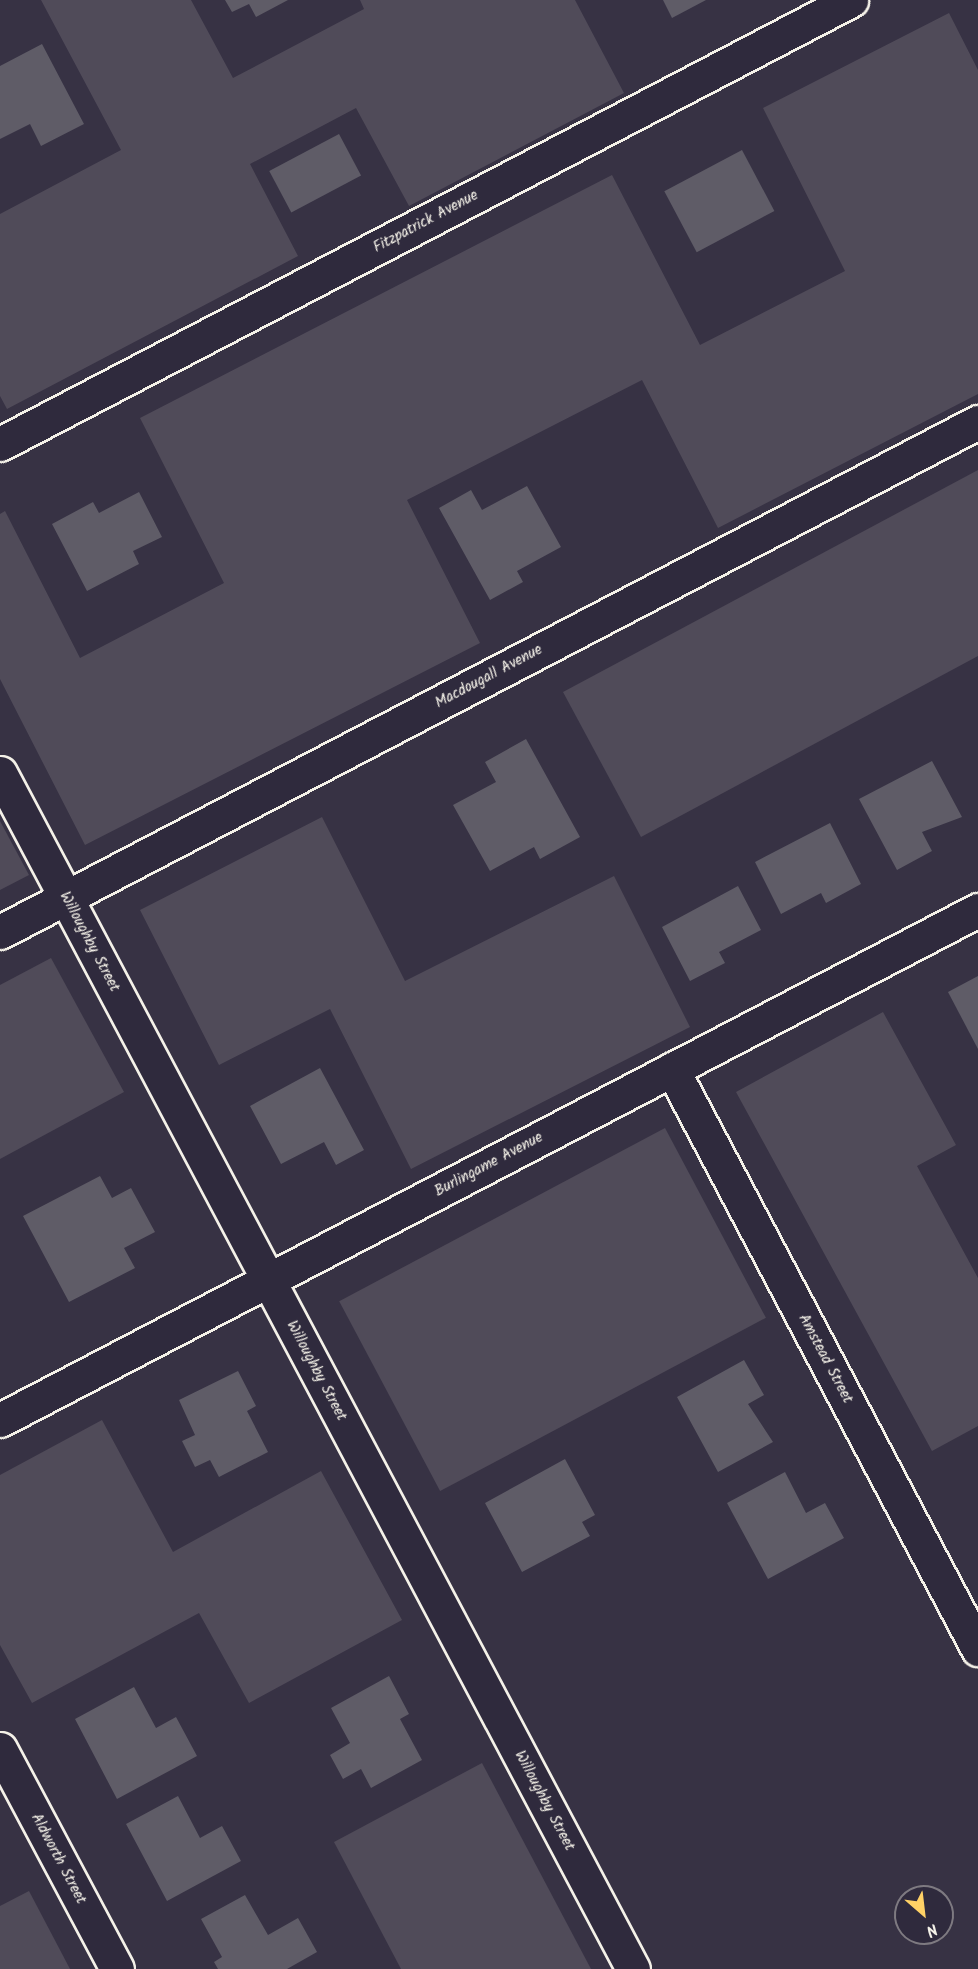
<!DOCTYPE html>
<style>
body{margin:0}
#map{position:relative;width:978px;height:1969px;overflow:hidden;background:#373244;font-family:Kalam,sans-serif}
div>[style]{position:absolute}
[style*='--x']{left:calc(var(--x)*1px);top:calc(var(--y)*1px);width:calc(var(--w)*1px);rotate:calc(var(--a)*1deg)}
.green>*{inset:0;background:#504b59;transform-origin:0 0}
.building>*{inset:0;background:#5f5c67;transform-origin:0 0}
.roads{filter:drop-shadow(2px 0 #f4f1e8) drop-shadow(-2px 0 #f4f1e8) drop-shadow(0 2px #f4f1e8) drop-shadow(0 -2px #f4f1e8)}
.minor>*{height:33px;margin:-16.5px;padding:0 16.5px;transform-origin:16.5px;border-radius:16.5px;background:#2f2a3d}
span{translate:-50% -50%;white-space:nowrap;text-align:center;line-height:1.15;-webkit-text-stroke:5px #2f2a3d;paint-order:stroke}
.street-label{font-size:15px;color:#f4f1e8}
.north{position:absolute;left:894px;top:1885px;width:60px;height:60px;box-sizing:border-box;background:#2f2a3d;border:2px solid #7e7a81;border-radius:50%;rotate:152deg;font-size:16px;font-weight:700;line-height:24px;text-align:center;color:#f4f1e8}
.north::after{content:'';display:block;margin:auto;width:21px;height:27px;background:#ffd166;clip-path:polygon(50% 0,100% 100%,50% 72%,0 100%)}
</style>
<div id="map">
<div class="green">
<div style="clip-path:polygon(41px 0,191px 0,233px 78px,364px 9px,360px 0,575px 0,624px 93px,409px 206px,356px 108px,250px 164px,298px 256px,7px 409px,0 396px,0 214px,121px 150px)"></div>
<div style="clip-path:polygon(949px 13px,978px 70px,978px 394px,718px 528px,642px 380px,407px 500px,480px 643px,85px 845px,0 679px,0 514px,5px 511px,80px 658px,224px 583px,140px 418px,612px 175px,700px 345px,845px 271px,763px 108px)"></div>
<div style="clip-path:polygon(978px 470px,978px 656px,641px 837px,563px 692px)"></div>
<div style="clip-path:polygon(322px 817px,405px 981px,614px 876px,690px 1027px,411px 1169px,330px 1009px,219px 1065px,140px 910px)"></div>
<div style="clip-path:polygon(0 821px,29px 875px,0 890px)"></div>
<div style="clip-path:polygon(51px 958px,124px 1092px,0 1159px,0 985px)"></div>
<div style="clip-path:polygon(883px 1012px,956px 1145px,917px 1166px,978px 1278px,978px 1426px,932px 1451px,736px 1092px)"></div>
<div style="left:665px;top:1128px;width:215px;height:369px;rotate:62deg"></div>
<div style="clip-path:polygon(102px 1420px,173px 1552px,321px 1471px,402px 1620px,249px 1703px,199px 1613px,32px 1703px,0 1645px,0 1475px)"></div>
<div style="clip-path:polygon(482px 1763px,591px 1969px,401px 1969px,334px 1842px)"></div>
<div style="clip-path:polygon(29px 1891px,70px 1969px,0 1969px,0 1906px)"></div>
</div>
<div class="building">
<div style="clip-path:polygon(225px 0,288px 0,256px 17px,249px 4px,232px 12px)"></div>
<div style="clip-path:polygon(663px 0,706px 0,672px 18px)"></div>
<div style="clip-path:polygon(42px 44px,84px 124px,41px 146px,30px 124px,0 139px,0 66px)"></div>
<div style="left:339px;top:134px;width:47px;height:79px;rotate:62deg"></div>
<div style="left:742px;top:150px;width:69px;height:88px;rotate:62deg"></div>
<div style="clip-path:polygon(527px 486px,561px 547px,517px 571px,523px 582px,490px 600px,439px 508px,471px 490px,482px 510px)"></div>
<div style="clip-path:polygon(139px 492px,162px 537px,133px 551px,139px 564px,87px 591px,52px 524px,93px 502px,99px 513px)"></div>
<div style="clip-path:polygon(526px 739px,580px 837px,540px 859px,534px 847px,490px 871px,453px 805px,496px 782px,485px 762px)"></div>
<div style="clip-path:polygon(932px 761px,962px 817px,922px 832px,932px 851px,897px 870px,859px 799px)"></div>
<div style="clip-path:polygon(830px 823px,861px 884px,826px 903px,821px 893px,781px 914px,755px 862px)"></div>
<div style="clip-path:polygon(738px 886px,761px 930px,719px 952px,725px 963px,690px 981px,662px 927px)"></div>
<div style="clip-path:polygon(978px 976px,978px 1049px,948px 992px)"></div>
<div style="clip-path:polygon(320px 1068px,364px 1150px,336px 1165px,324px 1142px,281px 1164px,250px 1106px)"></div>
<div style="clip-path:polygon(100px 1176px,112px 1198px,131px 1188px,155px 1232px,124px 1248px,135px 1268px,69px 1302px,23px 1216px)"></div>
<div style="clip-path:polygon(744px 1360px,764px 1395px,748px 1404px,773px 1442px,718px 1472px,677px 1397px)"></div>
<div style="clip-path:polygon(238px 1371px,256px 1406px,247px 1411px,268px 1452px,219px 1477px,210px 1460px,195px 1467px,182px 1441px,195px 1435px,179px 1400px)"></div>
<div style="clip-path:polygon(565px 1459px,595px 1515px,582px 1522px,590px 1536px,522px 1572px,485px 1503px)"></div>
<div style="clip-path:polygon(785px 1472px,806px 1513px,825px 1503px,844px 1538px,768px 1579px,727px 1503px)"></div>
<div style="clip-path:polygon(389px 1676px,409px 1714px,400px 1719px,422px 1760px,371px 1788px,361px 1769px,343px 1779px,330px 1755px,350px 1743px,331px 1708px)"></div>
<div style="clip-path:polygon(134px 1687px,156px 1728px,176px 1717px,197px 1756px,117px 1799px,75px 1719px)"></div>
<div style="clip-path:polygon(178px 1796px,200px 1838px,222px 1826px,241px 1861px,167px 1901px,126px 1824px)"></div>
<div style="clip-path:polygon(245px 1895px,268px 1935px,298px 1918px,317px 1952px,287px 1969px,218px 1969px,214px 1962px,222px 1957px,201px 1919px)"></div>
</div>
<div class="roads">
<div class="minor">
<div style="--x:0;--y:444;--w:960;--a:-27.55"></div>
<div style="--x:0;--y:773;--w:1353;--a:62.11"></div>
<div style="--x:0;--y:932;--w:1103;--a:-27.54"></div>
<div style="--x:672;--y:1069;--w:656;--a:62.18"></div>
<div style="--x:0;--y:1420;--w:1103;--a:-27.54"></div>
<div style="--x:0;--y:1749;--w:249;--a:62"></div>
</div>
</div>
<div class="street-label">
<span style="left:426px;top:222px;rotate:-28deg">Fitzpatrick Avenue</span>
<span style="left:489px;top:677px;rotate:-28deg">Macdougall Avenue</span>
<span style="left:89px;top:942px;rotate:62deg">Willoughby Street</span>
<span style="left:489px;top:1165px;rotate:-28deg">Burlingame Avenue</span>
<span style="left:825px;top:1359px;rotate:62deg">Amstead Street</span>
<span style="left:316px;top:1371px;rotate:62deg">Willoughby Street</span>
<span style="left:544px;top:1801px;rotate:62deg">Willoughby Street</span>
<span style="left:58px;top:1859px;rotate:62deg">Aldworth Street</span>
</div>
<div class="north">N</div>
</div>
